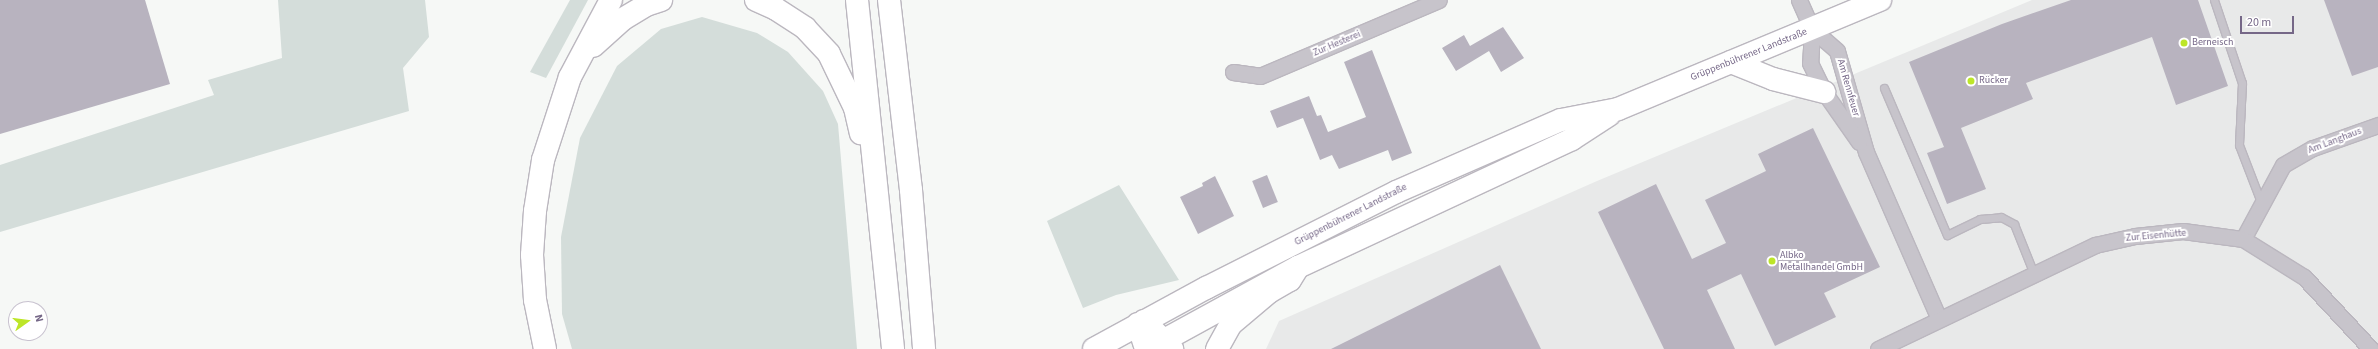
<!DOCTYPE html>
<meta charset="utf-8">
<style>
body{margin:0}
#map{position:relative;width:2378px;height:349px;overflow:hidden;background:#f6f8f6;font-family:"Source Sans 3",sans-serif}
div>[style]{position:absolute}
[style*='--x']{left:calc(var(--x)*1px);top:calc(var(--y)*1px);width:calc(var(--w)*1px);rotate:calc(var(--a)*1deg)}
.built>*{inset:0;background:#e8e9e9}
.green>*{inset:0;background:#d4ddda}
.building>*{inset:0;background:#b8b3bf;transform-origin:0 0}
.roads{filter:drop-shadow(1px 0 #bbb7bf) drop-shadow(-1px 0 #bbb7bf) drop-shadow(0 1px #bbb7bf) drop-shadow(0 -1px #bbb7bf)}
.service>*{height:7px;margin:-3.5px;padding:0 3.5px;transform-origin:3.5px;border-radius:3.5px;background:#c7c4cb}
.minor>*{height:15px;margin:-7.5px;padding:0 7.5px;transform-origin:7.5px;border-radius:7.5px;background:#c7c4cb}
.primary>*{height:22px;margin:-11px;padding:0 11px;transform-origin:11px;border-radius:11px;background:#fff}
.motorway>*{height:22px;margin:-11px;padding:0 11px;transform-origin:11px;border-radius:11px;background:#fff}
.dots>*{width:11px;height:11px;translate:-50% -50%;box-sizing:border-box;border:2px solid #fff;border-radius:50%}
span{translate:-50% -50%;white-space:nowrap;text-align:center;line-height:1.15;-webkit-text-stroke:4px #fff;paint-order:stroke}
.poi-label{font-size:10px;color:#756787}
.left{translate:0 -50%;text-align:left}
.street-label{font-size:10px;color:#756787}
.north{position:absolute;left:8px;top:301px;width:40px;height:40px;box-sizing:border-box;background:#fff;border:1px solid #c8c2cf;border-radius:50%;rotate:76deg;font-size:11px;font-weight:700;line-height:16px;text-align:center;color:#756787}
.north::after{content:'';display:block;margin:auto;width:14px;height:18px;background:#bde628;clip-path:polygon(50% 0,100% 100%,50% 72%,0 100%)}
.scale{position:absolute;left:2240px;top:16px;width:54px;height:18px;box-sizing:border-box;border:2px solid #756787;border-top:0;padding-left:5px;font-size:12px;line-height:14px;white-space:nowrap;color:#756787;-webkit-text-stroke:3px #fff;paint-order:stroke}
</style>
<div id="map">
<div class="built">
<div style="clip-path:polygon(2032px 0,2378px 0,2378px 349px,1266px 349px,1279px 321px,1597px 181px)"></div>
</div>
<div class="green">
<div style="clip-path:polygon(278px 0,425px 0,429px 37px,403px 68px,409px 111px,0 232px,0 165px,214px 95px,208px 80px,282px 58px)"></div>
<div style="clip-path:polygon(570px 0,588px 0,546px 78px,530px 72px)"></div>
<div style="clip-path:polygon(702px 17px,757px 33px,788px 52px,823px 91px,838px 124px,857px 349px,572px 349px,562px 314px,561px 237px,580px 138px,617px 66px,661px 29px)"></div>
<div style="clip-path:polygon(1119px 185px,1179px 280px,1116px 295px,1083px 308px,1047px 221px)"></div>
</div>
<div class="building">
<div style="clip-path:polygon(0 0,145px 0,170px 84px,0 134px)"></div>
<div style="clip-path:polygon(2071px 0,2198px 0,2228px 86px,2176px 105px,2152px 37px,2026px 83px,2033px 99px,1961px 128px,1986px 189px,1947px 204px,1927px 153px,1944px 147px,1909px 62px,2002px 24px)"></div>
<div style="clip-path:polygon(2324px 0,2378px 0,2378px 67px,2352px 76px)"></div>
<div style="clip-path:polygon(1503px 27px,1524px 58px,1501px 72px,1489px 51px,1456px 71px,1442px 48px,1464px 35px,1470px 46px)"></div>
<div style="clip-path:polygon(1372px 50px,1412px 153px,1392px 161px,1388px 150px,1339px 169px,1332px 155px,1320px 160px,1303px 118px,1277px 128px,1270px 111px,1309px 96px,1317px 116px,1321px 115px,1328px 132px,1366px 117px,1344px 62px)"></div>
<div style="clip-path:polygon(1813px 128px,1880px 267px,1824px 293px,1836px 317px,1775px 346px,1741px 274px,1707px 290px,1735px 349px,1664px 349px,1598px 212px,1656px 184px,1692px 259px,1726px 243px,1705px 200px,1766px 171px,1758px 154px)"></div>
<div style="left:1267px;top:175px;width:29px;height:16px;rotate:68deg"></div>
<div style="clip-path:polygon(1215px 176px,1234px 216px,1198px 234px,1180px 197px,1203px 186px,1202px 183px)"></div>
<div style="clip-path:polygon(1500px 265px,1541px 349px,1331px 349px)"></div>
</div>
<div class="roads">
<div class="service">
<div style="--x:2214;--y:0;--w:88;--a:71.4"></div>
<div style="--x:2242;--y:83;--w:62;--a:92.8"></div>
<div style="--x:2239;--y:145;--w:61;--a:68.9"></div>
<div style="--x:1884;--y:88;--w:160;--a:66.8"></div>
<div style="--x:1947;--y:235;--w:37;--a:-26"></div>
<div style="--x:1980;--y:219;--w:21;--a:-5"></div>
<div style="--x:2001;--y:217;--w:15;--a:28"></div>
<div style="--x:2014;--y:224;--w:54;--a:68.2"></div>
</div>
<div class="minor">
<div style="--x:1799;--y:0;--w:32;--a:66"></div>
<div style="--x:1812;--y:29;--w:33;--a:41"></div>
<div style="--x:1837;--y:51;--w:105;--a:74"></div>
<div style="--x:1866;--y:152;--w:182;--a:66.4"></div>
<div style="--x:1812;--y:29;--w:34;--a:93"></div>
<div style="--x:1810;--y:63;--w:32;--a:64"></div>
<div style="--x:1824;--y:92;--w:61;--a:55"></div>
<div style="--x:1233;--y:72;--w:27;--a:8"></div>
<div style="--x:1260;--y:76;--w:194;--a:-23"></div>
<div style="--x:2243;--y:239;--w:84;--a:-61.6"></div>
<div style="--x:2283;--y:165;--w:34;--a:-30"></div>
<div style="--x:2313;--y:148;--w:69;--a:-19.5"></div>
<div style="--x:1878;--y:349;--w:241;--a:-25.6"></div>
<div style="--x:2095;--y:245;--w:41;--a:-12.7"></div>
<div style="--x:2135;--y:236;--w:48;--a:-5.9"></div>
<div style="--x:2183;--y:231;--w:61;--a:7.6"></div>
<div style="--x:2243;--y:239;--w:72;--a:31.9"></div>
<div style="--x:2304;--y:277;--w:98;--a:47.1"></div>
</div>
<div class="primary">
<div style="--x:1731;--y:62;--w:45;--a:22"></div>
<div style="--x:1773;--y:79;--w:53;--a:14.3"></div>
<div style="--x:1094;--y:349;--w:128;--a:-28.6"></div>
<div style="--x:1206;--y:288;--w:213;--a:-26.8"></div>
<div style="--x:1396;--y:192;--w:180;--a:-23.6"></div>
<div style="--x:1561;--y:120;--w:58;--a:-10.9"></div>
<div style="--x:1618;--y:109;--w:284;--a:-22.6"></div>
<div style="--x:1148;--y:349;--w:171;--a:-28.7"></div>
<div style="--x:1298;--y:267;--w:302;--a:-25"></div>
<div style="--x:1572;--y:139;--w:44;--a:-33"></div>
</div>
<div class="motorway">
<div style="--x:756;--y:0;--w:22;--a:24"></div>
<div style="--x:776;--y:9;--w:35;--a:33"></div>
<div style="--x:805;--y:28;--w:35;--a:47"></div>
<div style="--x:829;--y:54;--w:60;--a:64.3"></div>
<div style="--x:855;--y:108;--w:26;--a:77"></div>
<div style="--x:857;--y:0;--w:351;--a:84.1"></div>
<div style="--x:889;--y:0;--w:191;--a:83.4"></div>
<div style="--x:911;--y:190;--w:160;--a:85.3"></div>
<div style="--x:593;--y:46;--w:40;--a:-42"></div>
<div style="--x:623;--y:19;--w:27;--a:-31"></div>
<div style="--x:646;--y:5;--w:16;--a:-18"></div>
<div style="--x:1144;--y:321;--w:40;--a:45"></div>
<div style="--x:1138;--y:324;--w:26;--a:72"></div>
<div style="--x:545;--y:349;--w:50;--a:-101.5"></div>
<div style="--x:535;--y:300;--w:45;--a:-93.8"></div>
<div style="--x:532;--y:255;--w:44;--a:-86.1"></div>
<div style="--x:535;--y:211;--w:52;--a:-81.1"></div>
<div style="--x:543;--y:160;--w:87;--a:-72"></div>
<div style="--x:570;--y:77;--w:87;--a:-62"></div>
<div style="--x:1217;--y:349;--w:29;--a:-61"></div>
<div style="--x:1231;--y:324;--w:50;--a:-40.1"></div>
<div style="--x:1269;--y:292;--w:24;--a:-30"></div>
<div style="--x:1290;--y:280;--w:15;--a:-58"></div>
</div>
</div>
<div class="dots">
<div style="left:2184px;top:43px;background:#bde628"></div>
<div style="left:1971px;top:81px;background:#bde628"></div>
<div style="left:1772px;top:261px;background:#bde628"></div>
</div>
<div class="poi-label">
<span class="left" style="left:2192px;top:43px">Berneisch</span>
<span class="left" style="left:1979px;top:81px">Rücker</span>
<span class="left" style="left:1780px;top:261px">Albko<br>Metallhandel GmbH</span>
</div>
<div class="street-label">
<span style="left:1337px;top:44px;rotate:-23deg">Zur Hesterei</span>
<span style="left:1749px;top:55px;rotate:-22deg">Grüppenbührener Landstraße</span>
<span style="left:1848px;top:88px;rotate:74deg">Am Rennfeuer</span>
<span style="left:2335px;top:141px;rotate:-21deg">Am Langhaus</span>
<span style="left:1351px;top:215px;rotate:-27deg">Grüppenbührener Landstraße</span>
<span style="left:2156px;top:236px;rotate:-5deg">Zur Eisenhütte</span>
</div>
<div class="north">N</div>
<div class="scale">20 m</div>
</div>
